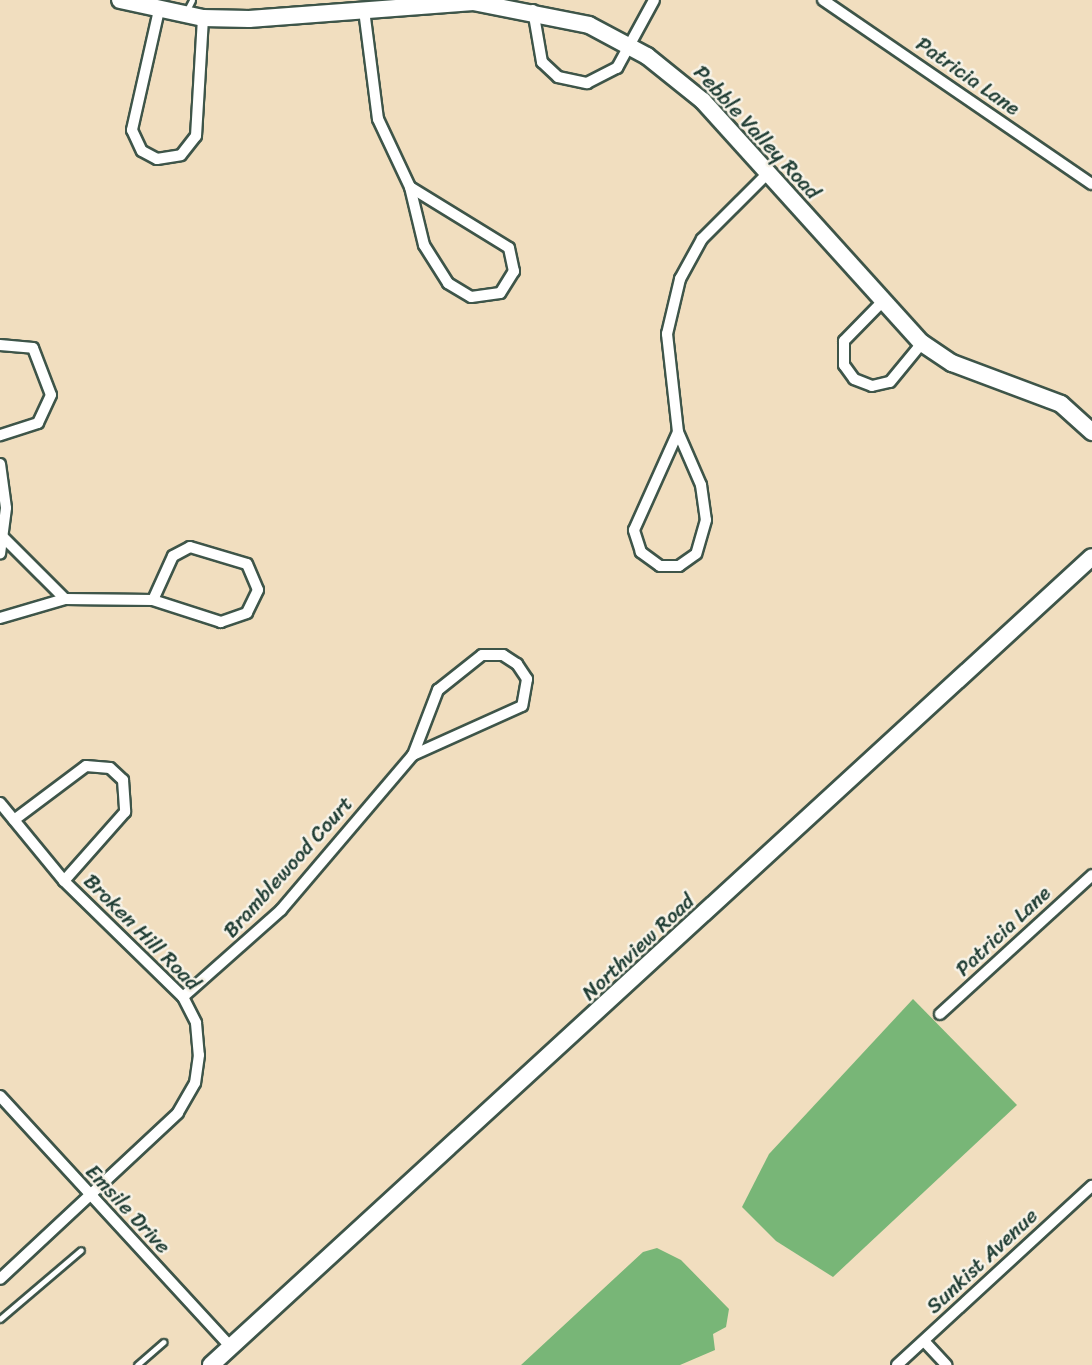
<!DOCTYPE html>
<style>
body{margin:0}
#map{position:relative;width:1092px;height:1365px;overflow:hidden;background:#f1debf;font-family:Sriracha,sans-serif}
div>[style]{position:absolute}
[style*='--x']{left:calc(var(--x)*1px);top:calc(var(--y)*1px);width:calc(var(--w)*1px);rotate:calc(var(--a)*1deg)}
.forest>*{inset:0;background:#78b677}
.roads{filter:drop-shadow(2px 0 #3e5549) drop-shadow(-2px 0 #3e5549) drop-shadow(0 2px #3e5549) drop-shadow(0 -2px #3e5549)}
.lane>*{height:5px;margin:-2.5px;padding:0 2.5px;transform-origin:2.5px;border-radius:2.5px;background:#fff}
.street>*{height:10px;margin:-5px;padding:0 5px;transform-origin:5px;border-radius:5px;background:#fff}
.secondary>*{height:16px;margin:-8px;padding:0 8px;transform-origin:8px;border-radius:8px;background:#fff}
span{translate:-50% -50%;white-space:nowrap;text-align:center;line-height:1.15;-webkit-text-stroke:5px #f7f3e8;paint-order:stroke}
.street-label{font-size:21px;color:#1f3d34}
</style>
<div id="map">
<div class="forest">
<div style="clip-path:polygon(913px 999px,1017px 1105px,833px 1277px,776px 1241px,742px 1207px,769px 1154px)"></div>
<div style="clip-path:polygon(657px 1248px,681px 1260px,729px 1309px,726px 1327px,713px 1334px,715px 1350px,680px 1365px,521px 1365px,643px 1252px)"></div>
</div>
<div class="roads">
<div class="lane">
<div style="--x:186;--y:12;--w:13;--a:-63"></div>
<div style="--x:0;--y:1319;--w:106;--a:-40.4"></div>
<div style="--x:137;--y:1365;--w:35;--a:-41"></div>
</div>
<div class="street">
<div style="--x:823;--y:0;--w:326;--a:34.4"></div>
<div style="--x:159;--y:10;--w:123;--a:102.7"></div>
<div style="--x:132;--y:130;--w:23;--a:65"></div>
<div style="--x:142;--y:151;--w:17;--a:28"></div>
<div style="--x:157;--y:159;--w:24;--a:-9"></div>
<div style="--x:181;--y:155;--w:24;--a:-52"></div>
<div style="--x:196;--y:136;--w:118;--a:-86.6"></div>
<div style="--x:364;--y:10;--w:110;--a:82.7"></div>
<div style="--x:378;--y:119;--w:75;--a:64.8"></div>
<div style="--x:533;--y:10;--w:53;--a:80.2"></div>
<div style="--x:542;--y:62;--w:22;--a:43"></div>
<div style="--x:558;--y:77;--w:30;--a:12"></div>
<div style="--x:587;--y:83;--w:34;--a:-27"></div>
<div style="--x:617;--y:68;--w:77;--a:-61.4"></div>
<div style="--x:410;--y:187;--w:116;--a:31.6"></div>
<div style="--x:509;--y:248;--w:24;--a:78"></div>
<div style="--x:514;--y:271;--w:26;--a:122"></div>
<div style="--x:500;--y:293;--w:29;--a:172"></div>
<div style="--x:471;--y:297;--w:27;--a:-149"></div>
<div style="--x:448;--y:283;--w:45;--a:-122.3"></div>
<div style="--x:424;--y:245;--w:60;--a:-103.6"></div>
<div style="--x:883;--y:301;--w:56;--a:134.3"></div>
<div style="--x:844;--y:341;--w:24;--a:90"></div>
<div style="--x:844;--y:365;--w:17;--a:54"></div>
<div style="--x:854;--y:379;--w:19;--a:21"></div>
<div style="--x:872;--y:386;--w:18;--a:-13"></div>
<div style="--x:890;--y:382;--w:50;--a:-50.6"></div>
<div style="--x:0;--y:345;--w:33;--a:5"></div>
<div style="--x:33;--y:348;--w:50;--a:69"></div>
<div style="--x:51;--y:395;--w:31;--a:115"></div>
<div style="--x:38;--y:423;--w:40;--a:162"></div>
<div style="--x:678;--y:432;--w:58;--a:66.5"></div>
<div style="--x:701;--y:485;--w:35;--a:82"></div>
<div style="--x:706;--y:520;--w:35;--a:106"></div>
<div style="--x:696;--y:554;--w:21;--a:145"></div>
<div style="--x:679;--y:566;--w:19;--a:180"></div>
<div style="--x:660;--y:566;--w:24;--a:-144"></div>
<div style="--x:641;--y:552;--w:23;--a:-108"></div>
<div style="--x:634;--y:530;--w:107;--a:-65.8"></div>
<div style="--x:678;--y:432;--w:99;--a:-96.4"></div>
<div style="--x:667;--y:334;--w:57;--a:-76.7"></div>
<div style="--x:680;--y:279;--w:46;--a:-61.2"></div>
<div style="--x:702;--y:239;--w:93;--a:-45"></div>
<div style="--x:0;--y:464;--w:44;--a:82.2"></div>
<div style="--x:6;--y:508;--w:46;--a:97.4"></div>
<div style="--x:4;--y:538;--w:86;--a:45"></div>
<div style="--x:190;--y:547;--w:59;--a:16.6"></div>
<div style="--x:247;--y:564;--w:28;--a:67"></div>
<div style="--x:258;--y:590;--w:25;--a:116"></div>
<div style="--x:247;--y:613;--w:28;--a:161"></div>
<div style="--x:221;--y:622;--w:71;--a:-162.1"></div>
<div style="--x:153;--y:600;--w:48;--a:-65.6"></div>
<div style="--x:173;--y:556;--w:19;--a:-28"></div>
<div style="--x:0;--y:618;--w:68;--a:-16.3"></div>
<div style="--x:65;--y:599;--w:88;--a:0.7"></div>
<div style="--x:482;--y:655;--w:21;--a:0"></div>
<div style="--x:503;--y:655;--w:17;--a:33"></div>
<div style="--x:517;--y:664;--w:18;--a:56"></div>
<div style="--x:527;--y:679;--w:27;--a:100"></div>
<div style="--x:522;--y:706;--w:120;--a:155.8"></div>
<div style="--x:413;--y:755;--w:70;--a:-69"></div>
<div style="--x:438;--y:690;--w:56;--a:-38.5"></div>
<div style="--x:0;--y:803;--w:101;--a:50.6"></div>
<div style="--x:64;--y:881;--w:166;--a:44.3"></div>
<div style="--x:183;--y:997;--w:29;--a:63"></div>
<div style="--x:196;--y:1023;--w:32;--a:85"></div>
<div style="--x:199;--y:1055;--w:28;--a:98"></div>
<div style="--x:195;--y:1083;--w:34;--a:120"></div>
<div style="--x:178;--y:1113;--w:243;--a:137"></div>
<div style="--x:14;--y:820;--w:90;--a:-36.9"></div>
<div style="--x:86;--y:766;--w:24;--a:5"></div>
<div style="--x:110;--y:768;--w:18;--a:43"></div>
<div style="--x:123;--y:780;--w:32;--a:86"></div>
<div style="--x:125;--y:812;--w:92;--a:131.5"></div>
<div style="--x:183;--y:997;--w:131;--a:-41.6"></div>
<div style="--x:281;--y:910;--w:204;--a:-49.6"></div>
<div style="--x:940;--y:1014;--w:206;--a:-42.4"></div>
<div style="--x:0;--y:1096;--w:341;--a:47.4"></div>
<div style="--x:924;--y:1341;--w:33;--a:47"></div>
<div style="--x:897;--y:1365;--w:265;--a:-42.6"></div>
</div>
<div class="secondary">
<div style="--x:120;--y:0;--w:85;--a:12.2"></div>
<div style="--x:203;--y:18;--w:46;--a:1.2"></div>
<div style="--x:249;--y:19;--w:225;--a:-4.3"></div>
<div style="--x:473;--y:2;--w:118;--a:11.2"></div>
<div style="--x:589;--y:25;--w:66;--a:28.1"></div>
<div style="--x:647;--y:56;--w:72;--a:38.8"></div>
<div style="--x:703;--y:101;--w:326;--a:47.9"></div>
<div style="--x:922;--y:343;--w:36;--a:34"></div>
<div style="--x:952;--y:363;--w:116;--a:20.6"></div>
<div style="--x:1061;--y:404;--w:42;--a:42.1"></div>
<div style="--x:211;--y:1365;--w:1195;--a:-42.53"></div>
</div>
</div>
<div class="street-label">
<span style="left:968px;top:76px;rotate:35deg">Patricia Lane</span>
<span style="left:757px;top:132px;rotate:47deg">Pebble Valley Road</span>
<span style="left:288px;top:867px;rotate:-48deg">Bramblewood Court</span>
<span style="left:1003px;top:931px;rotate:-43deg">Patricia Lane</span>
<span style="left:142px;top:932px;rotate:45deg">Broken Hill Road</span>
<span style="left:638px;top:947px;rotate:-43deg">Northview Road</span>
<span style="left:128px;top:1209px;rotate:47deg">Emsile Drive</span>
<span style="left:982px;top:1261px;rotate:-43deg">Sunkist Avenue</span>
</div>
</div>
